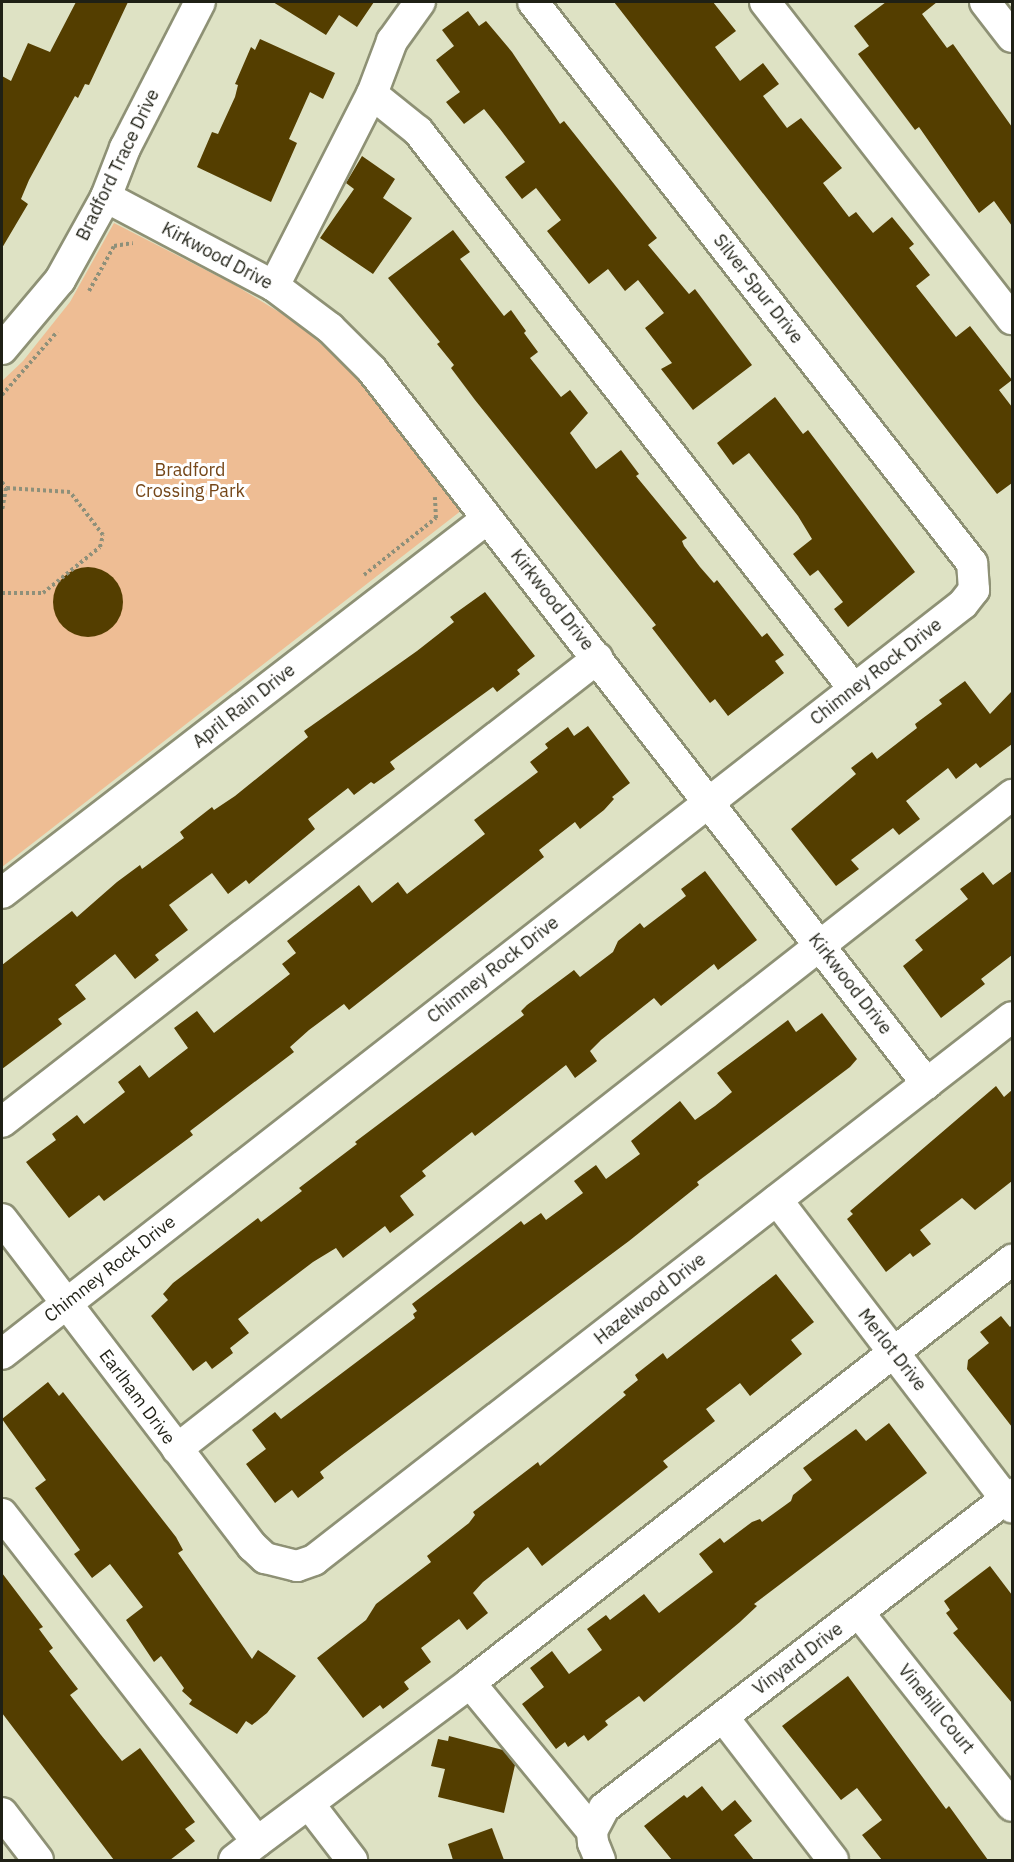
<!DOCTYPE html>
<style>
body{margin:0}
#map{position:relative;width:1014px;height:1862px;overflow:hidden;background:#dee2c4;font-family:"IBM Plex Sans",sans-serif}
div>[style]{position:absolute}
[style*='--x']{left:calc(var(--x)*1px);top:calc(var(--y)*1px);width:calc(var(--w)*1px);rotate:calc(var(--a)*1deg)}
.green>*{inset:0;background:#eebd94}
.building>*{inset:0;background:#543e00}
.round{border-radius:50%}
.path>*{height:4px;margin-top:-2px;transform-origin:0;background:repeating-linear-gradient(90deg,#8e907a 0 3px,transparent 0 6px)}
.roads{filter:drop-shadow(2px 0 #8e9175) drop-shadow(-2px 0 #8e9175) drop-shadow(0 2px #8e9175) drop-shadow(0 -2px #8e9175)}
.minor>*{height:30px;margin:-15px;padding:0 15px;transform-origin:15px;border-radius:15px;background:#fff}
span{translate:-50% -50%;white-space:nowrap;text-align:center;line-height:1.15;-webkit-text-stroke:6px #fff;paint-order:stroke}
.street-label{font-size:18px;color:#1f2015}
.park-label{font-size:18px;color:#754719}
.frame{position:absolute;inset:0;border:3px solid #1f2015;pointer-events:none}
</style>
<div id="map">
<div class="green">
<div style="clip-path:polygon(114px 223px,233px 284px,297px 323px,348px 368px,462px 510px,2px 867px,2px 381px,23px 361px,70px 302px)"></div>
</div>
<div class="building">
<div style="clip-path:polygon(76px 2px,128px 2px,89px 85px,85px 84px,78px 98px,75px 96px,29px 180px,21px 199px,28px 204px,2px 248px,2px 76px,11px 81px,28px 43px,50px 52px)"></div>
<div style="clip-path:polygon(273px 2px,374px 2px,357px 27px,339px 15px,326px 35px)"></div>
<div style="clip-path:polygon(614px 2px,713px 2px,736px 31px,715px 47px,740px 81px,763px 63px,779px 84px,763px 96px,787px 128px,801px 118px,842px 168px,823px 183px,849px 217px,856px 212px,873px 233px,892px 217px,914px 244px,909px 248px,930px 275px,916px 286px,956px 337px,970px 326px,1012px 380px,999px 390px,1012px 407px,1012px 483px,997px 494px)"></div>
<div style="clip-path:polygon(886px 2px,937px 2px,922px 14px,947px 48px,953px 44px,1012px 127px,1012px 226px,994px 201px,979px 213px,919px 127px,915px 130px,858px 54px,869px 46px,854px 26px)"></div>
<div style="clip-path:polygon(468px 11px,479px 26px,486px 21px,512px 52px,560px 124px,564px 121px,657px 238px,648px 245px,689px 294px,695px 289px,752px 365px,693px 410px,661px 369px,672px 363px,645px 328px,664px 313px,638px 280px,625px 291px,608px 269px,589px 284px,547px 231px,561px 220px,536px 188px,522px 199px,505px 177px,525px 162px,500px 129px,484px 109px,464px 124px,446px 102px,460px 92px,436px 60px,454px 46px,442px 30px)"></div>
<div style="clip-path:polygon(260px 39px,335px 73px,323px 99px,310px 92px,289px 139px,297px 143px,271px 202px,197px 167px,212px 132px,218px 134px,235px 97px,238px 85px,235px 84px,251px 47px,255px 50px)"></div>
<div style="clip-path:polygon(362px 156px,395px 179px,383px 198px,412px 218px,373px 274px,320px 238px,354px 189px,346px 183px)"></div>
<div style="clip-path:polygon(453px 230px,470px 252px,460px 259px,504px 316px,511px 310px,526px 331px,524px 333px,538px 352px,530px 358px,561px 397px,570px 390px,588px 413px,570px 433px,596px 469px,621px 450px,639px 474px,636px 476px,687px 538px,682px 541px,684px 546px,700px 567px,714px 583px,717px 580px,762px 637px,767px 633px,784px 655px,775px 661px,784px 673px,728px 716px,715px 699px,710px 703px,652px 628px,656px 625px,475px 400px,451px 368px,454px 365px,437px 344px,440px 342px,388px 278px)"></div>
<div style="clip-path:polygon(775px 397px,803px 434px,808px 430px,915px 572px,848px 627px,834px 609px,843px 602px,818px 570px,810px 576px,793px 554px,812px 539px,798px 516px,749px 453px,733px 465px,717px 443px)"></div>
<div class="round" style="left:53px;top:567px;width:70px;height:70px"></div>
<div style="clip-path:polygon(485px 592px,535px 656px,517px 670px,520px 674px,497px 692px,493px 687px,390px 762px,395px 769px,374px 784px,371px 782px,354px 795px,348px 788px,308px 819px,315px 829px,249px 884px,246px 880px,228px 894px,212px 873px,169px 905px,188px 930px,155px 955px,159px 960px,135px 979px,115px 954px,75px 985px,86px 999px,58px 1019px,62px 1024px,2px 1069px,2px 965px,72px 911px,77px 917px,117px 882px,140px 865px,142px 869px,184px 838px,180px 832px,212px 807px,214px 810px,235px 796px,308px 737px,304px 731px,417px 651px,454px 622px,450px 617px)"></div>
<div style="clip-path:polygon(965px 681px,990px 714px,1012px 691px,1012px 744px,980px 768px,976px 763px,956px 779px,948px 768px,906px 801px,920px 819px,899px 835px,893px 828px,851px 860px,859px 869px,836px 886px,791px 829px,856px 774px,851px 768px,872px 752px,877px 759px,917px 728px,915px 724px,942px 704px,939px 700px)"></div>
<div style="clip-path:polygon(588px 726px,630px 783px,612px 797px,614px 799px,604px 810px,580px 829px,575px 822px,539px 850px,544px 857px,349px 1010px,344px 1004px,309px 1030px,290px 1047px,294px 1052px,190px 1131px,193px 1135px,104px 1201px,99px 1195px,69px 1218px,26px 1162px,56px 1140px,52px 1134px,77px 1115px,84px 1124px,125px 1092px,118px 1082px,140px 1065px,149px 1078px,188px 1048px,174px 1028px,197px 1011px,214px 1033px,290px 974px,282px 964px,296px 953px,287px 941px,359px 885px,372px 903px,398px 882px,407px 894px,485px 834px,474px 820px,538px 772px,530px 762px,548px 748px,545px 744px,568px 727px,574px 736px)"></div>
<div style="clip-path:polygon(705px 871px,757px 940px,718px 970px,714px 964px,661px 1006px,654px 998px,601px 1040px,590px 1051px,597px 1061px,575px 1078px,566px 1065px,475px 1136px,472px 1132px,422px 1171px,426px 1176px,400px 1196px,414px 1215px,390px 1233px,385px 1226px,343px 1258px,336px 1248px,313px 1262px,238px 1319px,249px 1333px,230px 1348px,233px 1353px,212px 1369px,206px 1361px,193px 1371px,151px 1316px,168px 1300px,163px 1294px,173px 1283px,258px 1218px,261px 1222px,302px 1191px,299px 1188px,357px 1144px,355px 1142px,524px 1015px,521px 1011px,527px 1005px,574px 970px,580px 977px,613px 952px,618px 941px,640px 923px,644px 928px,686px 896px,681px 889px)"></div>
<div style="clip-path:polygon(1012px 871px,1012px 955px,981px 979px,985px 984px,941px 1018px,903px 966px,923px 950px,915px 940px,968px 899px,960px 889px,983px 872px,993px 885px)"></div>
<div style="clip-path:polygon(822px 1013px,857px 1059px,850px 1067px,697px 1182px,699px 1185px,629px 1241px,342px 1455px,320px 1472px,324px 1478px,298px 1498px,292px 1490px,275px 1503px,246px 1464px,266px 1449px,252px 1430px,275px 1412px,281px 1419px,415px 1318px,413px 1314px,417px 1311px,412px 1304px,521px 1221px,524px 1225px,541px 1213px,546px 1220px,583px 1193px,574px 1181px,596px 1165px,606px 1179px,640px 1154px,631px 1141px,680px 1101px,695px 1120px,715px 1106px,732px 1092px,717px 1073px,788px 1020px,796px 1032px)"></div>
<div style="clip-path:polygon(996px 1086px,1004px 1097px,1012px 1090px,1012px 1181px,975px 1210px,962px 1198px,920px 1230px,931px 1244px,913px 1257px,910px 1253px,886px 1272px,847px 1219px,853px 1214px,850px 1211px)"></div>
<div style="clip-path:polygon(776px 1274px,814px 1322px,791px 1340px,802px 1354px,750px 1396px,740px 1383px,706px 1409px,715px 1421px,663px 1461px,668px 1467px,542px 1566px,528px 1547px,483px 1582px,473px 1593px,488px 1613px,467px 1630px,459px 1619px,421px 1648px,431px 1662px,404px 1682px,409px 1689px,383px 1709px,380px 1705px,363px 1718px,317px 1658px,366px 1620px,376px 1604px,431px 1562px,427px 1556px,469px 1523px,475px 1515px,473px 1512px,538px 1462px,540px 1466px,626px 1395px,623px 1392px,638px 1380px,635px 1375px,663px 1353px,667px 1359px)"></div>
<div style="clip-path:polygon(1001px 1316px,1010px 1327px,1012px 1325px,1012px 1427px,967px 1369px,968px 1360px,989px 1343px,980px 1332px)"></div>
<div style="clip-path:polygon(48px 1382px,59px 1396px,63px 1392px,176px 1537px,183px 1550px,178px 1553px,252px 1659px,258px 1650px,296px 1676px,267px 1713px,252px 1725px,246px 1721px,237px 1734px,189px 1704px,192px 1700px,182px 1691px,184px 1688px,161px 1656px,154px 1662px,126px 1620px,143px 1607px,110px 1564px,92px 1578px,74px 1554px,80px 1550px,35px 1488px,46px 1480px,2px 1419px)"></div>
<div style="clip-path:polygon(889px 1423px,927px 1473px,754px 1604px,757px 1606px,740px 1622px,644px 1702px,639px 1696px,605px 1721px,608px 1725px,588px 1741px,584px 1735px,568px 1747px,565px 1742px,556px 1749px,522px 1704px,544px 1687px,530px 1668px,552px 1651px,569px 1674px,602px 1650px,587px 1629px,606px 1615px,610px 1620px,644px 1594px,659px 1613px,713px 1572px,699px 1554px,720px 1538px,724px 1543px,752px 1522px,760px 1519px,762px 1522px,791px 1501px,793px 1495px,812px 1480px,803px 1468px,856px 1429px,866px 1441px)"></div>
<div style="clip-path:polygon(990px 1566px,1012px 1595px,1012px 1703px,953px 1633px,958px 1629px,946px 1613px,950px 1610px,944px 1601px)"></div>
<div style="clip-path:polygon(2px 1573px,43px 1627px,39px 1629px,53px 1648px,49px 1651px,78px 1689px,70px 1695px,101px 1735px,122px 1761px,140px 1748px,195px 1822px,185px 1829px,195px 1841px,170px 1860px,114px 1860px,2px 1713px)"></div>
<div style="clip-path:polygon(848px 1676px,946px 1809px,949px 1806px,988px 1860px,882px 1860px,862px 1835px,882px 1820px,857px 1788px,841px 1800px,782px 1726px)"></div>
<div style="clip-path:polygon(449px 1736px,503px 1750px,515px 1765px,504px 1813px,438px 1797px,445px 1769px,431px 1766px,438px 1739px,448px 1741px)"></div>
<div style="clip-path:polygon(702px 1786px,722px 1811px,735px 1800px,752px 1821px,734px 1835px,754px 1860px,672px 1860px,644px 1826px,684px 1795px,687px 1798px)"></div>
<div style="clip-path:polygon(492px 1828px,504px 1860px,453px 1860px,448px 1844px)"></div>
</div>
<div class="path">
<div style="--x:89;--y:291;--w:51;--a:-60.9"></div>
<div style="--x:114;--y:246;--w:19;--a:-9"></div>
<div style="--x:2;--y:395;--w:84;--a:-48.9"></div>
<div style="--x:2;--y:482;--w:7;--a:56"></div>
<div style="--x:6;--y:488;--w:22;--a:100"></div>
<div style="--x:364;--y:575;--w:92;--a:-38.4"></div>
<div style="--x:436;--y:518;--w:21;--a:-93"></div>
<div style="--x:2;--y:593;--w:41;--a:0"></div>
<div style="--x:43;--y:593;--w:73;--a:-38.9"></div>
<div style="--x:100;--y:547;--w:12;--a:-76"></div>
<div style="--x:103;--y:535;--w:54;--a:-127.5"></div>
<div style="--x:70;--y:492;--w:64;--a:-176.4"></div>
</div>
<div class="roads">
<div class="minor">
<div style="--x:765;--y:2;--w:402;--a:52.1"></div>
<div style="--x:985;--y:2;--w:44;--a:52.4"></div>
<div style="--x:372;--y:94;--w:59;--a:38.8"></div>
<div style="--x:418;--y:131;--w:708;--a:52"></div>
<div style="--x:106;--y:197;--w:190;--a:27.9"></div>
<div style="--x:274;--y:286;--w:70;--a:36.9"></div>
<div style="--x:330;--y:328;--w:59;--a:45"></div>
<div style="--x:372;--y:370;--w:904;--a:52.14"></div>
<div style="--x:274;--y:286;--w:216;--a:-63"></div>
<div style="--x:372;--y:94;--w:57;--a:-69.3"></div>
<div style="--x:392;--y:41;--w:48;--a:-54.3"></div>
<div style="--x:2;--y:349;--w:90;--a:-50"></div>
<div style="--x:60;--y:280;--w:95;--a:-61"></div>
<div style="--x:106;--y:197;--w:53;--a:-68.8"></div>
<div style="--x:125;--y:148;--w:164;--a:-62.8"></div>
<div style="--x:2;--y:893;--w:612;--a:-37.64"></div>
<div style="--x:2;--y:1122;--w:755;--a:-37.9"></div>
<div style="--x:777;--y:1200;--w:387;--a:52.6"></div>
<div style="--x:2;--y:1219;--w:412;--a:52.6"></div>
<div style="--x:252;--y:1546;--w:18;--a:43"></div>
<div style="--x:265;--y:1558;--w:33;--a:14"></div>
<div style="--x:297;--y:1566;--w:18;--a:-19"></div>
<div style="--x:314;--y:1560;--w:884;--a:-37.88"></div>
<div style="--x:2;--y:1354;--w:1219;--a:-37.97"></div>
<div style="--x:963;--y:604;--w:18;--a:-52"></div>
<div style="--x:974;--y:590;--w:27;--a:-94"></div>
<div style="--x:972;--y:563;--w:712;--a:-128.04"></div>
<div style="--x:177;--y:1449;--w:1061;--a:-38.07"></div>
<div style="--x:2;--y:1514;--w:415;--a:52.1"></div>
<div style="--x:257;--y:1842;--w:29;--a:142"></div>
<div style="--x:859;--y:1613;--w:246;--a:51.6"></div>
<div style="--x:470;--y:1683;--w:688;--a:-37.97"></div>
<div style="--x:723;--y:1717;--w:180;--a:52.4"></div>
<div style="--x:309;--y:1804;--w:71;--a:52.5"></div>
<div style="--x:2;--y:1813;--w:59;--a:52.5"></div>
<div style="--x:257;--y:1842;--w:266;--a:-36.7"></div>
<div style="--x:470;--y:1683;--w:192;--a:50.5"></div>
<div style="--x:600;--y:1860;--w:18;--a:-112"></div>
<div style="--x:593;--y:1843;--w:12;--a:-95"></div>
<div style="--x:592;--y:1831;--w:26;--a:-62"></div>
<div style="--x:604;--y:1808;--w:515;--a:-37.58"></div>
</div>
</div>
<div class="street-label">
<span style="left:118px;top:165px;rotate:-64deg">Bradford Trace Drive</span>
<span style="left:217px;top:256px;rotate:28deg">Kirkwood Drive</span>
<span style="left:758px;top:289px;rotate:52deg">Silver Spur Drive</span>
<span style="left:552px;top:600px;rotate:52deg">Kirkwood Drive</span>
<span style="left:876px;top:672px;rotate:-38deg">Chimney Rock Drive</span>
<span style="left:244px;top:706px;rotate:-38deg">April Rain Drive</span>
<span style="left:493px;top:970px;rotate:-38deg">Chimney Rock Drive</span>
<span style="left:850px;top:984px;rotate:52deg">Kirkwood Drive</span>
<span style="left:110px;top:1269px;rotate:-38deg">Chimney Rock Drive</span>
<span style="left:650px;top:1299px;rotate:-38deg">Hazelwood Drive</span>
<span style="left:892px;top:1350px;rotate:52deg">Merlot Drive</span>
<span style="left:137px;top:1397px;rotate:53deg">Earlham Drive</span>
<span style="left:798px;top:1659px;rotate:-37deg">Vinyard Drive</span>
<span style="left:936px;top:1709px;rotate:51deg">Vinehill Court</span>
</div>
<div class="park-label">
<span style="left:190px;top:481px">Bradford<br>Crossing Park</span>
</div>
<div class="frame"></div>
</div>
